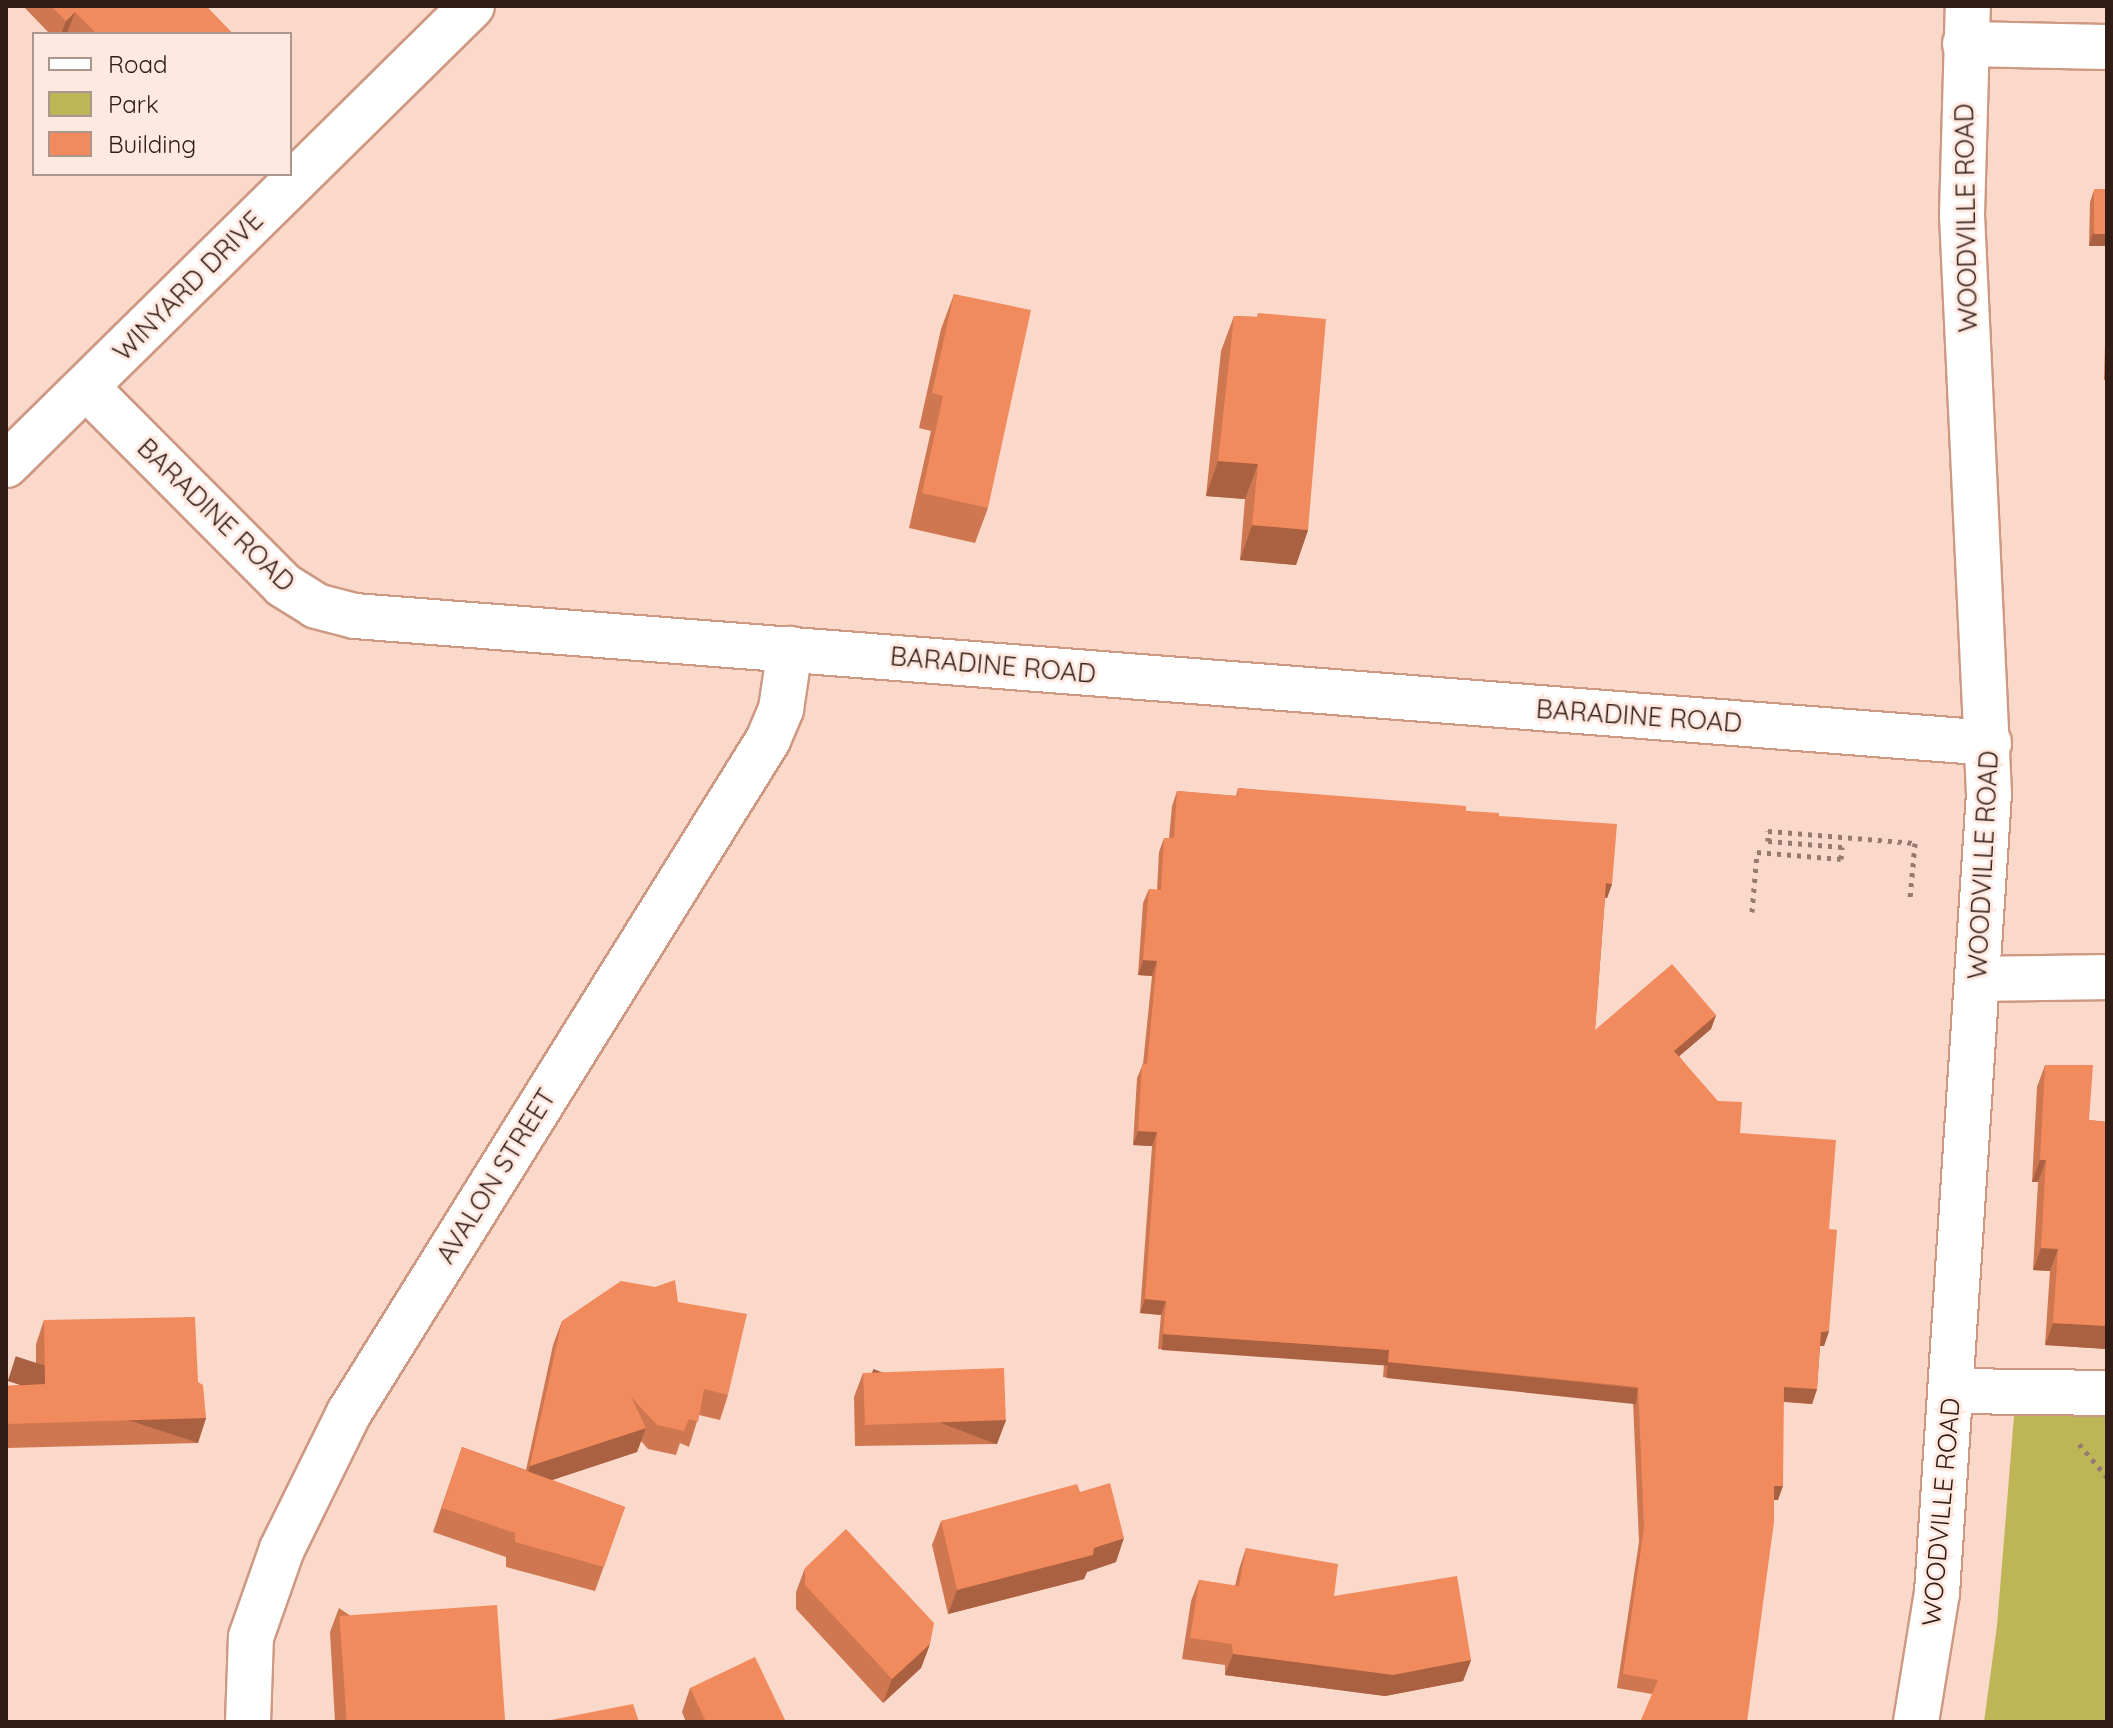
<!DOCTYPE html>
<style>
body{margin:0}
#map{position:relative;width:2113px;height:1728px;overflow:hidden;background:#fad8ca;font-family:Quicksand,sans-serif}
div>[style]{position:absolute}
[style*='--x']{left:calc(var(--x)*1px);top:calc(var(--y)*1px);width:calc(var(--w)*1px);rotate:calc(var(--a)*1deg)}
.green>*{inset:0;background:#beb557}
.path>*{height:5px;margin-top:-2.5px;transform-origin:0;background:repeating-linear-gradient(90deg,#957a6f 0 4px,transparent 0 10px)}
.roads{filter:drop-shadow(2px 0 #cd9983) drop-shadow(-2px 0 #cd9983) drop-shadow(0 2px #cd9983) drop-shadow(0 -2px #cd9983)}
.minor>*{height:44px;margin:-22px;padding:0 22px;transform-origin:22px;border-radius:22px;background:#fff}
.wall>*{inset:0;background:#cf7750}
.shaded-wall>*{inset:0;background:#a96141;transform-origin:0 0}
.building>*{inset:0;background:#f18a5d;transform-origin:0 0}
span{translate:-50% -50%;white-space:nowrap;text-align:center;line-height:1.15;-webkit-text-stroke:6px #ffe8df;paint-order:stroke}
.street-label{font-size:26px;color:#301c14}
.frame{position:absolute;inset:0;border:8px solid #301c14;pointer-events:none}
.legend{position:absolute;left:32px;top:32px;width:260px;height:144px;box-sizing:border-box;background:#ffe8df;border:2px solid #ac968e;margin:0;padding:10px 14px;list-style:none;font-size:24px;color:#301c14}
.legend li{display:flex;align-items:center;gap:16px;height:40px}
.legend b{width:40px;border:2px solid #ac968e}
</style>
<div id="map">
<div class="green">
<div style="clip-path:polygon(2107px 1414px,2107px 1722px,1984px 1722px,1997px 1626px,2014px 1416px)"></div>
</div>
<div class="path">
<div style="--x:1752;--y:912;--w:60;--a:-85.2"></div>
<div style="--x:1757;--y:852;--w:84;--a:4.8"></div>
<div style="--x:1841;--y:859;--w:12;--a:-85"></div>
<div style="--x:1842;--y:847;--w:74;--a:-175.4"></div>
<div style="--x:1768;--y:841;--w:10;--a:-90"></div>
<div style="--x:1768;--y:831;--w:147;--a:4.7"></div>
<div style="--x:1915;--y:843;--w:55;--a:95.2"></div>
<div style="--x:2079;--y:1444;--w:43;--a:49.7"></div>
</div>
<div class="roads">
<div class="minor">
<div style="--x:1965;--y:44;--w:142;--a:1.2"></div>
<div style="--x:86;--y:387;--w:279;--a:45.1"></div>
<div style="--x:283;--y:585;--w:39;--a:32"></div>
<div style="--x:316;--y:606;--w:40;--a:14.4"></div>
<div style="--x:355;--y:616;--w:1639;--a:4.44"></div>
<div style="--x:6;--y:465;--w:654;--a:-44.57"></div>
<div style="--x:1978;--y:979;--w:129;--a:-0.9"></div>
<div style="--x:1951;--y:1391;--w:156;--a:0.7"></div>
<div style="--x:248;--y:1722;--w:85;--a:-88"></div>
<div style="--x:251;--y:1637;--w:93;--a:-70.6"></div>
<div style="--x:282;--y:1549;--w:152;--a:-63.8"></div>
<div style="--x:349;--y:1413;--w:793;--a:-58.09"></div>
<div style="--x:768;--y:740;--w:34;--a:-67"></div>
<div style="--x:781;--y:709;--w:61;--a:-81.5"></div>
<div style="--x:1916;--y:1722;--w:131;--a:-80.8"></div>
<div style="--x:1937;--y:1593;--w:801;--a:-86.28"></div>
<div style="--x:1989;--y:794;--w:580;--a:-92.67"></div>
<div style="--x:1962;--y:215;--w:209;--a:-88.4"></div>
</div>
</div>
<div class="wall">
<div style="clip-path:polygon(23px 6px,206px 6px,233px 34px,50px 34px)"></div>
<div style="clip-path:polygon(2107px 189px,2107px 246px,2089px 246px,2090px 202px,2094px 190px)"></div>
<div style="clip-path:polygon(2107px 270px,2107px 380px,2104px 380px)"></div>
<div style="clip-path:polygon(954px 294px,988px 508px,975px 543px,909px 528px,931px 431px,919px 428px,941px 329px)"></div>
<div style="clip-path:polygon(1258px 313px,1308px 530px,1296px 565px,1240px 560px,1245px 499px,1206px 496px,1221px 351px,1234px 316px,1257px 317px)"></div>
<div style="clip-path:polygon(1238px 788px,1466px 811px,1499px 816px,1612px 884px,1607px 898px,1605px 898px,1595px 1030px,1716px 1015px,1711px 1029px,1679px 1056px,1740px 1133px,1829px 1229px,1829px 1331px,1824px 1346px,1820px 1346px,1817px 1389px,1812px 1404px,1783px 1402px,1778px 1500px,1774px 1500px,1652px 1694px,1617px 1688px,1639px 1542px,1633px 1401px,1383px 1377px,1384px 1364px,1158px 1349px,1161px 1315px,1140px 1313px,1152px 1146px,1133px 1145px,1137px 1078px,1143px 1064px,1152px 976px,1138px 975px,1143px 903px,1149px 889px,1157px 890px,1159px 852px,1164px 838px,1169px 838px,1172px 806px,1177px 791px,1236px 796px)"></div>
<div style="clip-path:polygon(2045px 1065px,2089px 1120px,2107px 1122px,2107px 1349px,2045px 1345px,2050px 1271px,2033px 1270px,2038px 1182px,2032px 1182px,2037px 1087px)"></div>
<div style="clip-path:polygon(678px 1302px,728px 1395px,720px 1420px,699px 1415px,689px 1447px,680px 1443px,676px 1455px,648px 1449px,641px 1441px,637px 1452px,552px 1480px,625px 1507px,595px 1591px,506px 1567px,506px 1557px,433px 1532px,462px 1447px,526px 1470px,553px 1345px,562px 1321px)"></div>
<div style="clip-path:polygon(44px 1320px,198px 1382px,206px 1418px,198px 1443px,6px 1448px,6px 1386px,36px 1384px,36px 1344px)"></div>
<div style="clip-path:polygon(863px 1373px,1006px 1420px,997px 1444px,855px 1446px,854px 1397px)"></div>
<div style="clip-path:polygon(1080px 1492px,1116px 1562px,1087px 1572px,1084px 1579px,948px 1614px,932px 1545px,941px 1521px)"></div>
<div style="clip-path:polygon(1246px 1548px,1334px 1596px,1471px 1660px,1463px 1681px,1385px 1696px,1225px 1675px,1225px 1665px,1182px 1659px,1191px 1601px,1199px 1580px,1235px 1586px,1239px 1569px)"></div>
<div style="clip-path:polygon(805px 1568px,930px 1644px,921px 1668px,883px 1703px,796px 1609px,796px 1592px)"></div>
<div style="clip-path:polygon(339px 1608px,505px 1722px,335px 1722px,330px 1632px)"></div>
<div style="clip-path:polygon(690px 1688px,786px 1722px,686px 1722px,682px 1712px)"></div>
</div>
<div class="shaded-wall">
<div style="clip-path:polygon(75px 12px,67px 33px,61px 34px,66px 21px)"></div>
<div style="clip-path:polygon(2093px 233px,2107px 234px,2107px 246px,2089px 246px)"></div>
<div style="clip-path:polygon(1218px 461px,1258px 464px,1245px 499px,1206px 496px)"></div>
<div style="clip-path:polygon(1252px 525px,1308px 530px,1296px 565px,1240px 560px)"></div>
<div style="clip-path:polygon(1606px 883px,1612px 884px,1607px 898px,1600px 898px)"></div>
<div style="clip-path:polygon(1143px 960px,1157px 961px,1152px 976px,1138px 975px)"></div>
<div style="clip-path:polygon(1716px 1015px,1711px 1029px,1669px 1065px,1674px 1051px)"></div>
<div style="clip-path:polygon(1138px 1131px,1157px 1132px,1152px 1146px,1133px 1145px)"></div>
<div style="clip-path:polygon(2040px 1160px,2046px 1160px,2038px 1182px,2032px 1182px)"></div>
<div style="clip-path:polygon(2041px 1248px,2058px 1249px,2050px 1271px,2033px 1270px)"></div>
<div style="clip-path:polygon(1145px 1299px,1166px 1301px,1161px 1315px,1140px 1313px)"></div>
<div style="clip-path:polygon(2053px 1323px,2107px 1326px,2107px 1349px,2045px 1345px)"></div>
<div style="clip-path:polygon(1829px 1331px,1824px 1346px,1816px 1346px,1821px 1332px)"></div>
<div style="left:1163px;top:1334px;width:227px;height:16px;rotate:4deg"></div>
<div style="left:1388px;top:1362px;width:251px;height:16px;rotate:6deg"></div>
<div style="clip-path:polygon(1784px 1387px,1817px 1389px,1812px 1404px,1778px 1401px)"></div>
<div style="left:206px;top:1418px;width:26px;height:200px;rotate:108deg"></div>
<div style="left:1006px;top:1420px;width:26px;height:142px;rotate:111deg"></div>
<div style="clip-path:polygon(646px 1428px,637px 1452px,522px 1490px,530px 1466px)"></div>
<div style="clip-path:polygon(1774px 1486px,1783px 1486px,1778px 1500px,1768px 1500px)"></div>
<div style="clip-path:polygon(1124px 1538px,1116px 1562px,1087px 1572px,1084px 1579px,948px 1614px,957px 1590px)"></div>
<div style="clip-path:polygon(930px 1644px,921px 1668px,883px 1703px,892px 1679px)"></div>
<div style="clip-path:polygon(1233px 1654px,1471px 1660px,1463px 1681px,1385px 1696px,1225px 1675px)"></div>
</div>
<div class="building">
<div style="clip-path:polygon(51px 6px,206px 6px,233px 34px,97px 34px,75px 12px,66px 21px)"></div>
<div style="left:2107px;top:189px;width:45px;height:13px;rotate:90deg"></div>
<div style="clip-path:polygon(954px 294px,1031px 310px,988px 508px,922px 493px,943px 396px,932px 393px)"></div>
<div style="clip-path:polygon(1258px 313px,1326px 319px,1308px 530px,1252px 525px,1258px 464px,1218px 461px,1234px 316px,1258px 317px)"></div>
<div style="clip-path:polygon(1238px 788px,1466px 806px,1466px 811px,1499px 813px,1499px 816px,1617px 824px,1612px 884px,1606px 883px,1595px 1030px,1672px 964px,1716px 1015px,1674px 1051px,1718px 1101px,1742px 1102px,1740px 1133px,1836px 1140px,1829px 1229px,1837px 1230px,1829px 1331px,1821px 1332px,1817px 1389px,1784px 1387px,1783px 1486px,1774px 1486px,1774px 1522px,1747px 1722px,1640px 1722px,1658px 1680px,1623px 1674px,1644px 1528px,1638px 1387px,1388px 1362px,1389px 1350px,1163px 1334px,1166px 1301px,1145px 1299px,1157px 1132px,1138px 1131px,1142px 1064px,1147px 1064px,1157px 961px,1143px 960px,1149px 889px,1161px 890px,1164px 838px,1174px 838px,1177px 791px,1238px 796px)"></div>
<div style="clip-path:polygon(2045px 1065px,2093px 1065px,2089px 1120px,2107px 1122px,2107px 1326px,2053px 1323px,2058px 1249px,2041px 1248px,2046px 1160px,2040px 1160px)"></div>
<div style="clip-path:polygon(675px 1280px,678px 1302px,747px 1314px,728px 1395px,704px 1389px,698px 1422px,689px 1419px,684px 1431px,657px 1425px,631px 1397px,646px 1428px,530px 1466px,562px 1321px,621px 1281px,655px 1287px)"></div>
<div style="clip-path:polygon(195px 1317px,198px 1382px,203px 1385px,206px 1418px,6px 1424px,6px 1386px,45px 1384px,44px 1320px)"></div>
<div style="left:1004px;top:1368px;width:52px;height:141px;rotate:88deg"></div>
<div style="clip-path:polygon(462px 1447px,625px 1507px,604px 1567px,515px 1542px,515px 1533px,442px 1508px)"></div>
<div style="clip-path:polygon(1110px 1483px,1124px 1538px,1094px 1548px,1093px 1555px,957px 1590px,941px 1521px,1077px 1484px,1080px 1492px)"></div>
<div style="clip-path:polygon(846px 1529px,934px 1623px,930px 1644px,892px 1679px,805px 1585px,805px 1568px)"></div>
<div style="clip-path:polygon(1246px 1548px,1338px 1564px,1334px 1596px,1457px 1576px,1471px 1660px,1393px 1675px,1233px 1654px,1232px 1644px,1190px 1638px,1199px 1580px,1239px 1586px)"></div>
<div style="left:497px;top:1605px;width:117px;height:158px;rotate:86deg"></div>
<div style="clip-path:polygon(755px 1657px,786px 1722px,706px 1722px,690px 1688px)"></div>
<div style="clip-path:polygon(633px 1704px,639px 1722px,541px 1722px)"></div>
</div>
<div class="street-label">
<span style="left:1966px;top:218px;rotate:-91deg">WOODVILLE ROAD</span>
<span style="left:188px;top:286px;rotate:-45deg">WINYARD DRIVE</span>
<span style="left:216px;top:515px;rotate:44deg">BARADINE ROAD</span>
<span style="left:993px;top:665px;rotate:5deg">BARADINE ROAD</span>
<span style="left:1639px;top:716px;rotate:4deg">BARADINE ROAD</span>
<span style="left:1983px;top:865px;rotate:-87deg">WOODVILLE ROAD</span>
<span style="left:496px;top:1176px;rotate:-58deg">AVALON STREET</span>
<span style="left:1941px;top:1512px;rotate:-85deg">WOODVILLE ROAD</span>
</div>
<div class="frame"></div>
<ul class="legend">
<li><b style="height:10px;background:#fff"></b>Road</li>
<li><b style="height:22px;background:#beb557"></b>Park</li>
<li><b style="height:22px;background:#f18a5d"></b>Building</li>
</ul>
</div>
